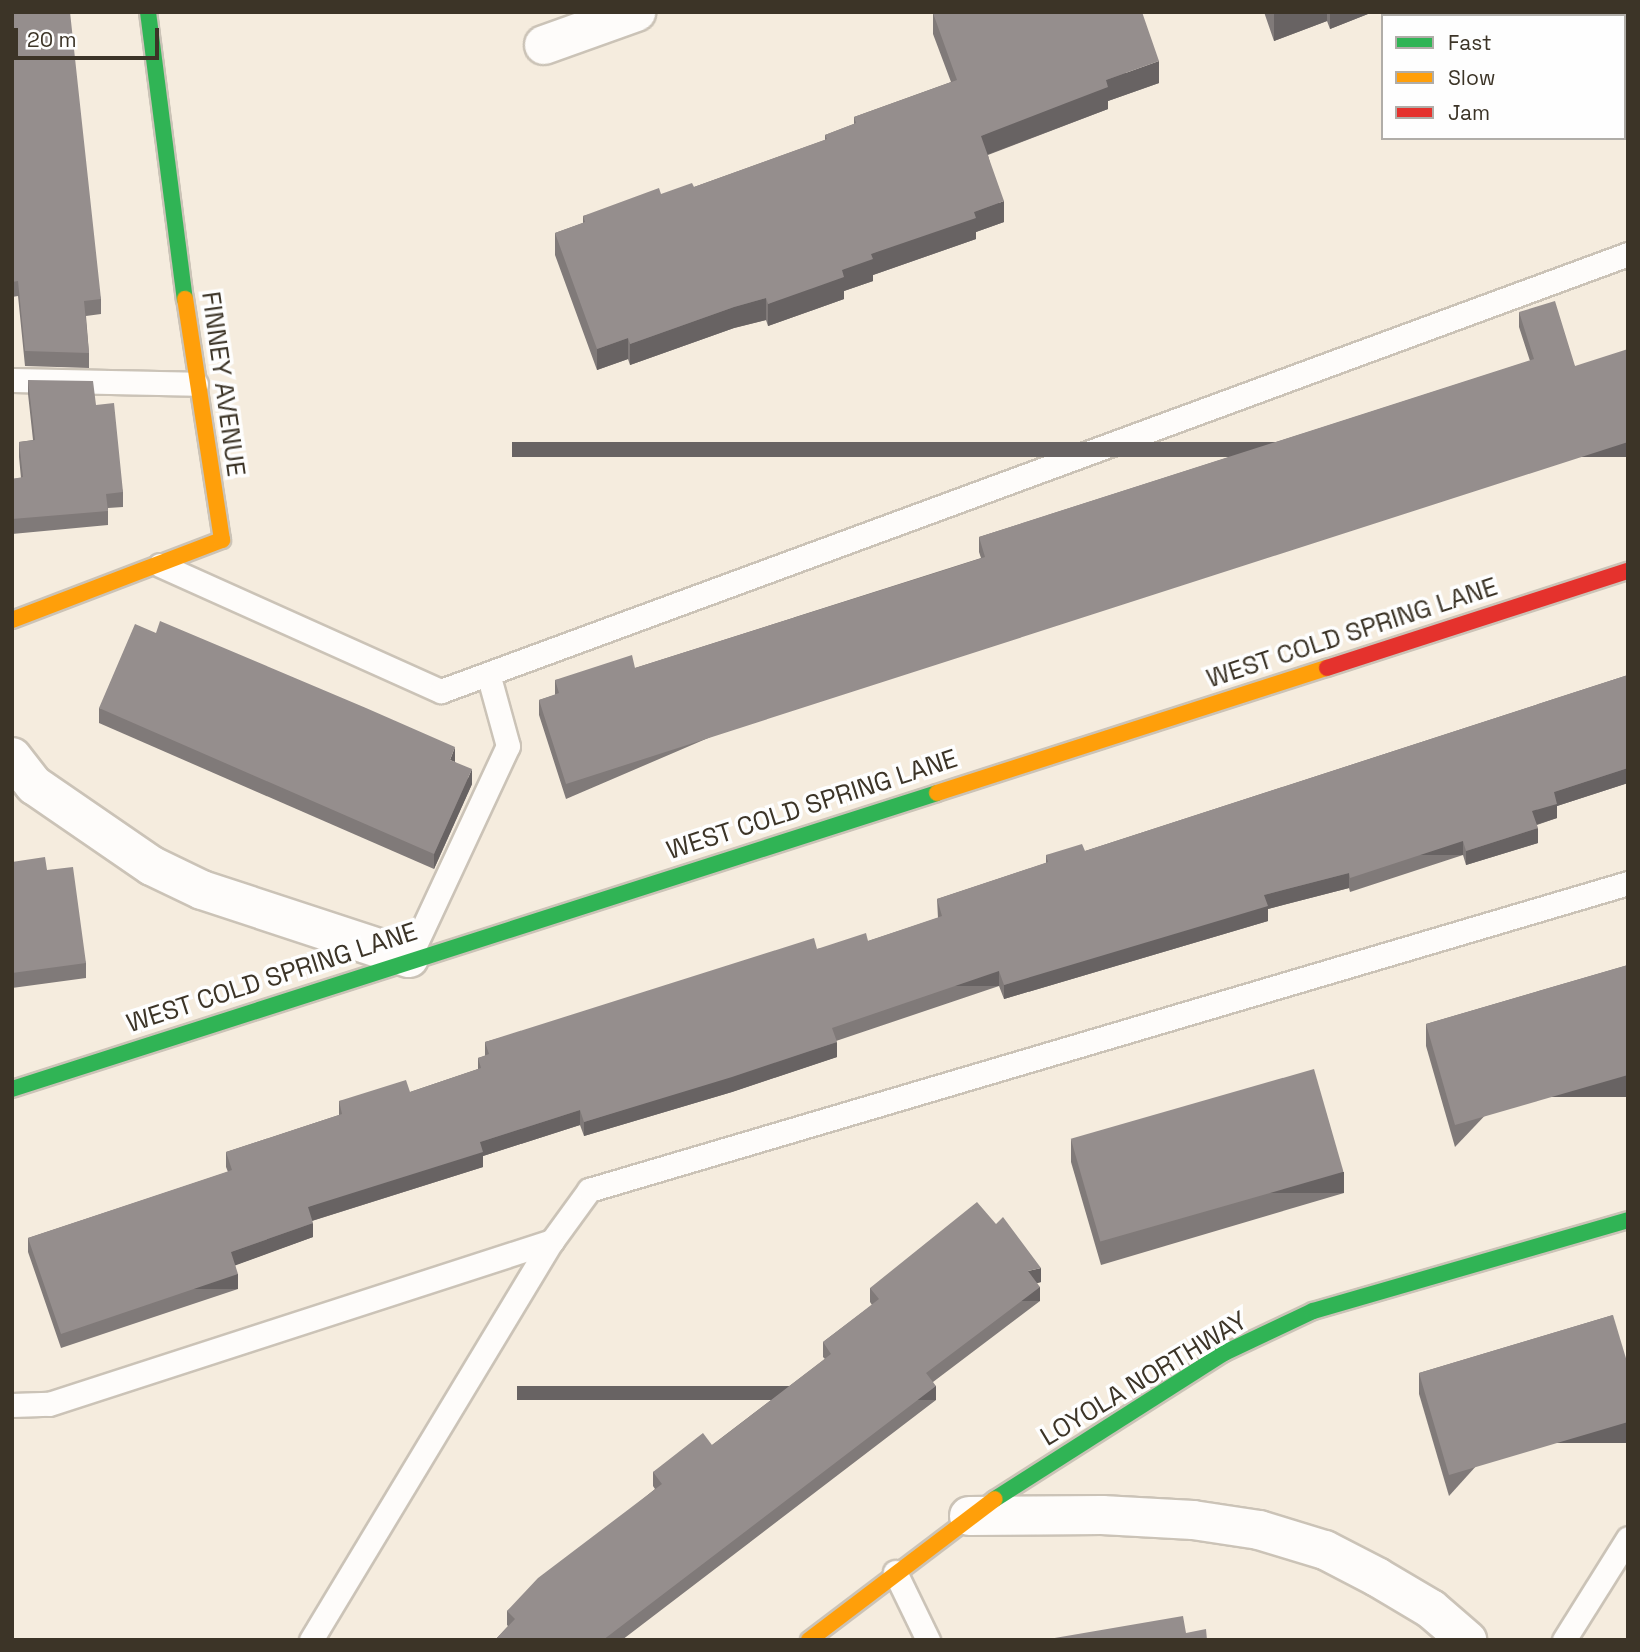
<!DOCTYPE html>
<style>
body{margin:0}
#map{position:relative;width:1640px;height:1652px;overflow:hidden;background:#f5ecde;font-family:"Space Grotesk",sans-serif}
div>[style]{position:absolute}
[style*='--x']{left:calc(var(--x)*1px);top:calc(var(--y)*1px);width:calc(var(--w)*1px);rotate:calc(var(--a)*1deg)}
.roads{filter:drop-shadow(2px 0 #cbc3b7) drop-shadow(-2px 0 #cbc3b7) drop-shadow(0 2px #cbc3b7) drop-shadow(0 -2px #cbc3b7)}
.lane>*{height:23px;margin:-11.5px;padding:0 11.5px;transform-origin:11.5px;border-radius:11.5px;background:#fefcfa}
.street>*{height:38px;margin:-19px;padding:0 19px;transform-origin:19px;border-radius:19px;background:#fefcfa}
.fast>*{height:16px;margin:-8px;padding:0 8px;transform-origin:8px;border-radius:8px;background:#30b455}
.slow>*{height:16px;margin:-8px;padding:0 8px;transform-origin:8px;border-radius:8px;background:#ff9f0a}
.jam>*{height:16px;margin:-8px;padding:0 8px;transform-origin:8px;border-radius:8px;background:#e5322d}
.wall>*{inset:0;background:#807a79}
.shaded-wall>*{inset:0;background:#686363;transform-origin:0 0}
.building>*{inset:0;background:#958e8d;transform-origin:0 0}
span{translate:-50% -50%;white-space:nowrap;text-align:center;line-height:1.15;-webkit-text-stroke:7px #fefefe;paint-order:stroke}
.street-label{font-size:26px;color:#3c3427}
.frame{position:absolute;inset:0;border:14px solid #3c3427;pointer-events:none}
.legend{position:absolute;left:1381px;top:14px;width:245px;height:126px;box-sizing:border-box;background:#fefefe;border:2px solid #b0ada8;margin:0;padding:9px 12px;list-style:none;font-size:21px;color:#3c3427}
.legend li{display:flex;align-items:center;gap:14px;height:35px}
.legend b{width:35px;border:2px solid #b0ada8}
.scale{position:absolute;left:14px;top:28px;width:145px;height:32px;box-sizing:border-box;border:4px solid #3c3427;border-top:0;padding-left:9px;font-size:21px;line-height:24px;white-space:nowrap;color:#3c3427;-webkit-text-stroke:5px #fefefe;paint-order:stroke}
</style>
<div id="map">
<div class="roads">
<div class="lane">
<div style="--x:12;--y:380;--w:184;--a:1.2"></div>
<div style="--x:160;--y:565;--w:308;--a:24.2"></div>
<div style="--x:441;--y:691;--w:1265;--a:-20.21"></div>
<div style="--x:409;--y:958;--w:234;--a:-65"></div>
<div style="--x:508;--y:746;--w:72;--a:-105.4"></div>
<div style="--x:12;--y:1405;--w:37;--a:-2"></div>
<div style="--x:49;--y:1404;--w:529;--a:-17.96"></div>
<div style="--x:552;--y:1241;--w:63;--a:-54"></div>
<div style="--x:589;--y:1190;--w:1083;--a:-16.46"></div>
<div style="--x:895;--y:1572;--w:76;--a:64.1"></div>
<div style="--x:311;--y:1640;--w:466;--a:-58.9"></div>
<div style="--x:1564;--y:1640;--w:120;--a:-57.9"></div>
</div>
<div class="street">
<div style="--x:544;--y:45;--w:98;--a:-19.7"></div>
<div style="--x:12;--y:757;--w:36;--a:52"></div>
<div style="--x:34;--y:785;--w:143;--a:34.5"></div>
<div style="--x:152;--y:866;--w:55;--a:25.6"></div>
<div style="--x:202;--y:890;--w:218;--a:18.2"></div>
<div style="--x:969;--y:1516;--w:133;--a:-0.4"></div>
<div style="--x:1102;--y:1515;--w:91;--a:3.1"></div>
<div style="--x:1193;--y:1520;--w:67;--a:8.6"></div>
<div style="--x:1259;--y:1530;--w:69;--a:16.9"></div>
<div style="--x:1325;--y:1550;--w:59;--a:27.4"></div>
<div style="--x:1377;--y:1577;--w:63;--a:30.7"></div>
<div style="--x:1431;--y:1609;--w:48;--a:40.7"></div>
</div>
<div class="fast">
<div style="--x:148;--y:12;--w:289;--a:82.7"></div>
<div style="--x:12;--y:1089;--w:971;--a:-17.74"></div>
<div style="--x:995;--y:1499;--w:272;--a:-32.5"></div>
<div style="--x:1224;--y:1353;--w:98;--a:-25.3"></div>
<div style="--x:1313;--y:1311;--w:328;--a:-16.1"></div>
</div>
<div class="slow">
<div style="--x:12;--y:620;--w:225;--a:-20.9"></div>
<div style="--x:222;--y:540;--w:244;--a:-98.7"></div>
<div style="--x:937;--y:793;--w:410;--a:-17.8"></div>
<div style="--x:809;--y:1640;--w:233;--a:-37.2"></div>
</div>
<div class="jam">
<div style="--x:1327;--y:668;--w:316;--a:-17.9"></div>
</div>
</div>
<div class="wall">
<div style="clip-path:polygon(12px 12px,101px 299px,101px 314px,86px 316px,89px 353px,89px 368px,25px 366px,18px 296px,12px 297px)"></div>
<div style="clip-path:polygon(1264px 12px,1373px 12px,1330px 29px,1327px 21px,1274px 41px)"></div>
<div style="clip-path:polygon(933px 13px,1159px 83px,1108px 101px,1108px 109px,988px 155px,1004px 222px,976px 232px,976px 239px,873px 275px,873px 281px,844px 291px,844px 299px,768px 326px,766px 320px,734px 328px,630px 365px,628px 359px,597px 370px,555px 255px,555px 233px,583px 223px,583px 216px,694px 187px,825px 140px,825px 135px,854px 124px,854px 117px,951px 82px,933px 34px)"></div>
<div style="clip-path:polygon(1519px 312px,1575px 366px,566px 799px,539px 715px,539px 700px,555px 695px,555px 680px,635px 668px,981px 558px,979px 552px,979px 537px,1530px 361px,1519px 327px)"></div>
<div style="clip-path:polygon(28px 380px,96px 405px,123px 492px,123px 507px,108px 508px,108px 525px,12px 534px,12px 479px,21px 478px,19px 457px,19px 442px,33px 440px,28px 394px)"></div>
<div style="clip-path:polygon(1628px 675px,1628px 783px,1557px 806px,1557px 818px,1537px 825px,1538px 843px,1466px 865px,1463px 855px,1350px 892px,1349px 888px,1268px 909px,1268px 921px,1004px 999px,999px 986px,836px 1041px,837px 1057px,732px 1092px,584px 1136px,580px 1125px,483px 1156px,483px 1167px,312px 1221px,313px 1237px,235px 1265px,238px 1289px,61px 1348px,28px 1252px,28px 1238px,228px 1172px,226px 1167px,226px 1152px,339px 1115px,339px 1101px,410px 1092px,478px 1069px,478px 1058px,485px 1056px,485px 1042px,817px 949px,868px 941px,938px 918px,937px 899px,1046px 863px,1046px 855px,1085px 851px)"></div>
<div style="clip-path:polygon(99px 708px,455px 762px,472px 784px,434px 869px,99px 723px)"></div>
<div style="clip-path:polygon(12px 862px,47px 870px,86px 963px,86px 978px,12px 988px)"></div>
<div style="clip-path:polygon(1628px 965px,1455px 1147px,1426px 1046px,1426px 1024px)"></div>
<div style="clip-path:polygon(1071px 1140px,1344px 1193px,1101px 1265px,1071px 1162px)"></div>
<div style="clip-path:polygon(1041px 1282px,1037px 1283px,1040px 1301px,933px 1382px,936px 1400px,622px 1640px,495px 1640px,508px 1626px,507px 1625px,507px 1611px,655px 1489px,653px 1486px,653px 1472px,712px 1445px,825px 1359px,823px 1357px,823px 1342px,872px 1305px,870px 1302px,870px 1288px)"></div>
<div style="clip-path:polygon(1613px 1315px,1449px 1496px,1419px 1394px,1419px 1373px)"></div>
</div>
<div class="shaded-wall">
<div style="clip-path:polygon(1277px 12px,1327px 12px,1327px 21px,1274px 41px,1274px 13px)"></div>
<div style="clip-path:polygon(1330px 12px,1373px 12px,1330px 29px)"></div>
<div style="clip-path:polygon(1159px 61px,1159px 83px,1108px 101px,1108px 109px,981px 157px,981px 136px,1106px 80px)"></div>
<div style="clip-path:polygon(1004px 201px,1004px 222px,976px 232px,976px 239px,873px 275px,873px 281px,844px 291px,844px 299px,768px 326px,768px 304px,842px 270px,871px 254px,974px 212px)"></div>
<div style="clip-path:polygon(766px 298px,766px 320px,734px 328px,630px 365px,630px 344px,734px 307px)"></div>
<div style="clip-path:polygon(628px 338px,628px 359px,597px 370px,597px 349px)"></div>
<div style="left:1628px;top:442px;width:15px;height:1116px;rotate:90deg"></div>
<div style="clip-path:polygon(455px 747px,455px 762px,450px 760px)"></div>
<div style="clip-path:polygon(1628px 768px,1628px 783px,1557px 806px,1557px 818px,1532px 826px,1532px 811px,1554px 792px)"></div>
<div style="clip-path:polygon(472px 769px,472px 784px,434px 869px,434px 854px)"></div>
<div style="clip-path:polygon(1538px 828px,1538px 843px,1466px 865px,1466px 851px)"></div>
<div style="left:1463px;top:841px;width:14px;height:119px;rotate:90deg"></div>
<div style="clip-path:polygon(1349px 873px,1349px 888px,1268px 909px,1268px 921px,1004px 999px,1004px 985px,1264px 895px)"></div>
<div style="left:999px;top:971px;width:15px;height:176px;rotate:90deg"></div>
<div style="clip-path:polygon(837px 1042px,837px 1057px,732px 1092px,584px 1136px,584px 1122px)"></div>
<div style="left:1628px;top:1075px;width:22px;height:180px;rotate:90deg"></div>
<div style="clip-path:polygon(580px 1110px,580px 1125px,483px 1156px,483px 1167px,308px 1222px,308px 1207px,480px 1142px)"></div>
<div style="left:1344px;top:1172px;width:21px;height:253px;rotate:90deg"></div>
<div style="clip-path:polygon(313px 1223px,313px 1237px,231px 1267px,231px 1252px)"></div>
<div style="clip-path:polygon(1041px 1268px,1041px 1282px,1028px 1286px,1028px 1271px)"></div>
<div style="left:238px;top:1274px;width:15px;height:187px;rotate:90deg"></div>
<div style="left:1040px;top:1287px;width:14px;height:143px;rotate:90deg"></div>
<div style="left:936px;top:1386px;width:14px;height:419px;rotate:90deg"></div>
<div style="left:1628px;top:1422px;width:21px;height:187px;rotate:90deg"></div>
</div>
<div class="building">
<div style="clip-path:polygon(12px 12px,70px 12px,101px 299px,84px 301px,89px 353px,25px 351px,18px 281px,12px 282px)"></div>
<div style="clip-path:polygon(1142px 12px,1159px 61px,1106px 80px,1108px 87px,981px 136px,1004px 201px,974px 212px,976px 218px,871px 254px,873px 259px,842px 270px,844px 277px,768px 304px,766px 298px,734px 307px,630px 344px,628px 338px,597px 349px,555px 233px,585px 222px,583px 216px,659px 188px,661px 194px,692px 183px,694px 187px,827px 139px,825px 135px,856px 123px,854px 117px,957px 80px,933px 13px)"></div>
<div style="clip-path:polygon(1555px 301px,1575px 366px,1628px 349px,1628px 442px,566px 784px,539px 700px,559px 693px,555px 680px,632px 655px,635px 668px,948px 569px,985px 557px,979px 537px,1534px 359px,1519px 312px)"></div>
<div style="clip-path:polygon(28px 380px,93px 381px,96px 405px,114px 403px,123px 492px,106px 494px,108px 511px,12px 519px,12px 479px,23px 477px,19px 442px,35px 440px)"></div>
<div style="clip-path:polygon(160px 621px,366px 708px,455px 747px,450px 760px,472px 769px,434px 854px,99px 708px,135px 624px,156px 633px)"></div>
<div style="clip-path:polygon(1628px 675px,1628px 768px,1554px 792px,1557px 804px,1532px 811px,1538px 828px,1466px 851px,1463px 841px,1350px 878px,1349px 873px,1264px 895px,1268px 906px,1004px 985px,999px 971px,832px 1028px,837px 1042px,732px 1077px,584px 1122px,580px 1110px,480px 1142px,483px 1152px,308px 1207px,313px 1223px,231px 1252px,238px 1274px,61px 1334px,28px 1238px,232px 1170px,226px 1152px,342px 1114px,339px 1101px,406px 1080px,410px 1092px,481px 1068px,478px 1058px,489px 1054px,485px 1042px,814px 938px,817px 949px,866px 933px,868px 941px,942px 916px,937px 899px,1048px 862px,1046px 855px,1082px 844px,1085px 851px)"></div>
<div style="clip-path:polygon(45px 857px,47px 870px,73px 867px,86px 963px,12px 973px,12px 862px)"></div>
<div style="clip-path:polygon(1628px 965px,1628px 1075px,1455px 1125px,1426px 1024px)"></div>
<div style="left:1314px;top:1069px;width:107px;height:253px;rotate:74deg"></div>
<div style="clip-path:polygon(977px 1202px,996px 1224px,1003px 1217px,1041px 1268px,1028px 1271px,1040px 1287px,926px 1373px,936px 1386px,603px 1640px,495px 1640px,515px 1619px,507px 1611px,538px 1578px,662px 1484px,653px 1472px,703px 1433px,712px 1445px,715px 1443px,831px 1354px,823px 1342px,879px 1299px,870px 1288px)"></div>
<div style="clip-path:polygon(1613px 1315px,1628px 1365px,1628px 1422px,1449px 1475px,1419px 1373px)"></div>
<div style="clip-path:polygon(1183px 1616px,1186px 1633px,1206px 1629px,1207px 1640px,1043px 1640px)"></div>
</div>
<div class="street-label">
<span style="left:223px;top:384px;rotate:82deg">FINNEY AVENUE</span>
<span style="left:1352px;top:633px;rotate:-18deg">WEST COLD SPRING LANE</span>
<span style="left:812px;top:805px;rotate:-18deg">WEST COLD SPRING LANE</span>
<span style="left:272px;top:978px;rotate:-18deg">WEST COLD SPRING LANE</span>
<span style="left:1144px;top:1379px;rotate:-31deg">LOYOLA NORTHWAY</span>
</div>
<div class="frame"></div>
<ul class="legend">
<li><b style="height:9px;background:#30b455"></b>Fast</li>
<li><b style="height:9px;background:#ff9f0a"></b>Slow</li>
<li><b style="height:9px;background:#e5322d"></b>Jam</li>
</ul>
<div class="scale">20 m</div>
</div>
